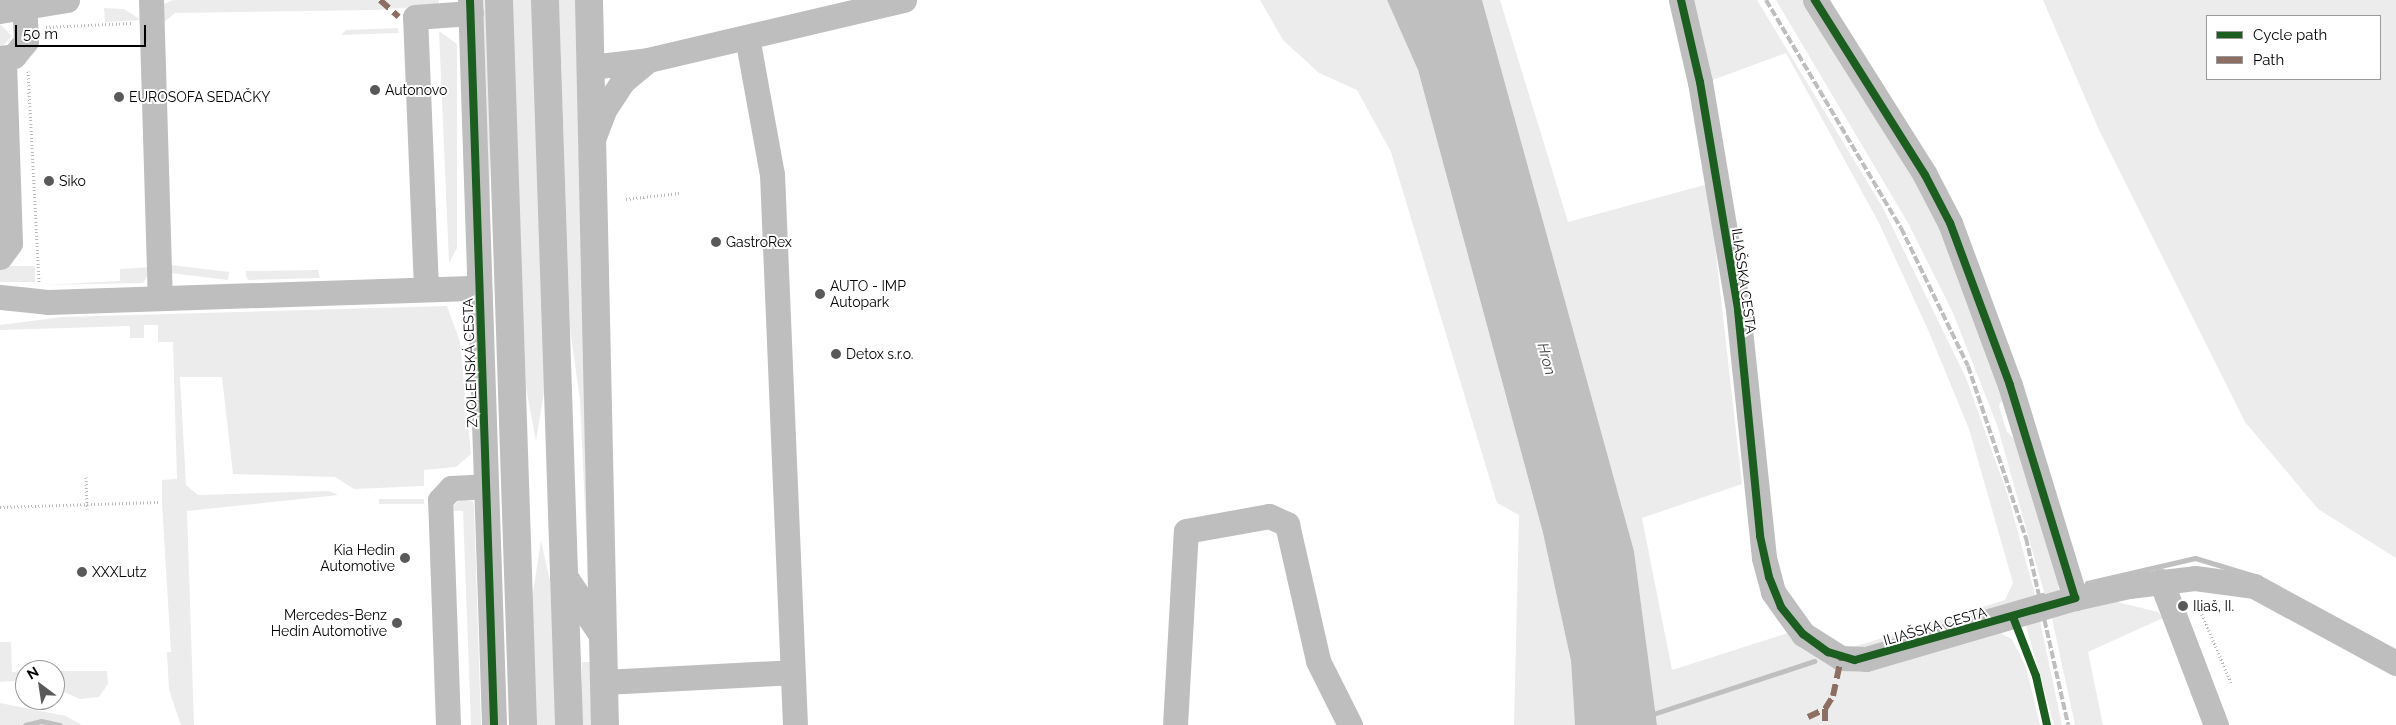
<!DOCTYPE html>
<meta charset="utf-8">
<style>
body{margin:0}
#map{position:relative;width:2396px;height:725px;overflow:hidden;background:#fff;font-family:Raleway,sans-serif}
div>[style]{position:absolute}
[style*='--x']{left:calc(var(--x)*1px);top:calc(var(--y)*1px);width:calc(var(--w)*1px);rotate:calc(var(--a)*1deg)}
.green>*{inset:0;background:#ececec;transform-origin:0 0}
.water>*{inset:0;background:#bfbfbf}
.stream>*{height:5px;margin:-2.5px;padding:0 2.5px;transform-origin:2.5px;border-radius:2.5px;background:#bfbfbf}
.path>*{height:3px;margin-top:-1.5px;transform-origin:0;background:repeating-linear-gradient(90deg,#b9b9b9 0 1px,transparent 0 3.5px)}
.minor>*{height:25px;margin:-12.5px;padding:0 12.5px;transform-origin:12.5px;border-radius:12.5px;background:#bebebe}
.major>*{height:28px;margin:-14px;padding:0 14px;transform-origin:14px;border-radius:14px;background:#bebebe}
.highway>*{height:28px;margin:-14px;padding:0 14px;transform-origin:14px;border-radius:14px;background:#bebebe}
.rail>*{height:4px;margin-top:-2px;transform-origin:0;background:repeating-linear-gradient(90deg,#bebebe 0 8px,transparent 0 10.5px)}
.quiet>*{height:6px;margin-top:-3px;transform-origin:0;background:repeating-linear-gradient(90deg,#8d6e63 0 12px,transparent 0 18px)}
.cycleway>*{height:8px;margin:-4px;padding:0 4px;transform-origin:4px;border-radius:4px;background:#1b5e20}
.dots>*{width:14px;height:14px;translate:-50% -50%;box-sizing:border-box;border:2px solid #fff;border-radius:50%}
span{translate:-50% -50%;white-space:nowrap;text-align:center;line-height:1.15;-webkit-text-stroke:4px #fff;paint-order:stroke}
.poi-label{font-size:14px;color:#000}
.left{translate:0 -50%;text-align:left}
.right{translate:-100% -50%;text-align:right}
.street-label{font-size:14px;color:#000}
.water-label{font-size:15px;color:#444;font-style:italic}
.legend{position:absolute;left:2206px;top:15px;width:175px;height:65px;box-sizing:border-box;background:#fff;border:1px solid #999;margin:0;padding:6px 9px;list-style:none;font-size:15px;color:#000}
.legend li{display:flex;align-items:center;gap:10px;height:25px}
.legend b{width:25px;border:1px solid #999}
.north{position:absolute;left:15px;top:660px;width:50px;height:50px;box-sizing:border-box;background:#fff;border:1px solid #999;border-radius:50%;rotate:329deg;font-size:14px;font-weight:700;line-height:20px;text-align:center;color:#000}
.north::after{content:'';display:block;margin:auto;width:18px;height:22px;background:#595959;clip-path:polygon(50% 0,100% 100%,50% 72%,0 100%)}
.scale{position:absolute;left:15px;top:25px;width:131px;height:22px;box-sizing:border-box;border:2px solid #000;border-top:0;padding-left:6px;font-size:15px;line-height:18px;white-space:nowrap;color:#000;-webkit-text-stroke:4px #fff;paint-order:stroke}
</style>
<div id="map">
<div class="green">
<div style="clip-path:polygon(173px 0,439px 0,438px 5px,377px 10px,175px 13px,163px 23px,164px 4px)"></div>
<div style="clip-path:polygon(479px 0,487px 0,490px 67px,490px 338px)"></div>
<div style="clip-path:polygon(510px 0,532px 0,545px 386px,536px 441px,526px 388px)"></div>
<div style="clip-path:polygon(559px 0,578px 0,588px 575px,580px 400px,570px 329px)"></div>
<div style="clip-path:polygon(1260px 0,1387px 0,1418px 70px,1543px 533px,1571px 661px,1575px 725px,1514px 725px,1519px 515px,1497px 503px,1391px 152px,1357px 90px,1319px 73px,1283px 40px)"></div>
<div style="clip-path:polygon(1482px 0,1500px 0,1568px 222px,1708px 184px,1742px 484px,1642px 518px,1672px 670px,1788px 633px,1823px 659px,1998px 632px,2012px 639px,2026px 667px,2040px 725px,1657px 725px,1634px 551px)"></div>
<div style="clip-path:polygon(1688px 0,1757px 0,1883px 208px,1966px 378px,2008px 496px,2036px 598px,1866px 651px,1847px 649px,2005px 600px,2013px 583px,1969px 429px,1929px 332px,1879px 223px,1786px 53px,1707px 82px)"></div>
<div style="clip-path:polygon(1776px 0,1809px 0,1934px 204px,2005px 395px,1999px 406px,2007px 432px,2020px 444px,2057px 570px,2059px 596px,2046px 599px,1997px 425px,1953px 313px,1908px 223px)"></div>
<div style="clip-path:polygon(evenodd,2043px 0,2396px 0,2396px 558px,2318px 509px,2245px 422px,2099px 130px,2043px 0,2380px 16px,2380px 79px,2207px 79px,2207px 16px,2380px 16px)"></div>
<div style="clip-path:polygon(104px 8px,124px 9px,141px 20px,105px 22px)"></div>
<div style="clip-path:polygon(1px 25px,12px 36px,0 49px,0 25px)"></div>
<div style="clip-path:polygon(398px 28px,399px 33px,341px 35px,346px 30px)"></div>
<div style="clip-path:polygon(439px 31px,457px 44px,457px 248px,449px 263px)"></div>
<div style="left:0;top:266px;width:35px;height:16px"></div>
<div style="clip-path:polygon(153px 267px,143px 283px,43px 285px,120px 281px,120px 269px)"></div>
<div style="clip-path:polygon(318px 270px,320px 278px,248px 280px,246px 276px,246px 271px)"></div>
<div style="left:229px;top:272px;width:8px;height:60px;rotate:97deg"></div>
<div style="clip-path:polygon(447px 306px,460px 342px,471px 454px,456px 467px,424px 470px,424px 486px,354px 489px,335px 477px,233px 474px,222px 377px,180px 377px,186px 485px,198px 495px,329px 491px,338px 495px,187px 511px,194px 725px,181px 725px,169px 690px,167px 652px,171px 652px,162px 503px,162px 480px,177px 479px,173px 342px,158px 342px,158px 325px,144px 325px,144px 338px,130px 338px,130px 326px,0 330px,0 325px,62px 317px)"></div>
<div style="left:424px;top:499px;width:5px;height:45px;rotate:90deg"></div>
<div style="clip-path:polygon(460px 499px,473px 501px,474px 507px,481px 725px,471px 725px,463px 511px,449px 511px)"></div>
<div style="clip-path:polygon(541px 541px,551px 585px,557px 725px,534px 725px,530px 611px)"></div>
<div style="clip-path:polygon(2113px 601px,2158px 612px,2163px 618px,2088px 652px,2103px 725px,2075px 725px,2051px 614px)"></div>
<div style="clip-path:polygon(2039px 616px,2062px 725px,2054px 725px,2026px 626px)"></div>
<div style="clip-path:polygon(0 642px,11px 642px,12px 672px,25px 672px,25px 680px,0 682px)"></div>
<div style="left:582px;top:662px;width:9px;height:63px"></div>
<div style="clip-path:polygon(55px 671px,107px 671px,108px 684px,99px 697px,80px 699px,55px 688px)"></div>
<div style="clip-path:polygon(0 703px,66px 716px,82px 725px,0 725px)"></div>
</div>
<div class="water">
<div style="clip-path:polygon(1387px 0,1482px 0,1634px 551px,1657px 725px,1575px 725px,1571px 661px,1543px 533px,1418px 70px)"></div>
</div>
<div class="stream">
<div style="--x:2087;--y:583;--w:111;--a:-13"></div>
<div style="--x:2195;--y:558;--w:63;--a:16.7"></div>
<div style="--x:1981;--y:613;--w:64;--a:-16.4"></div>
<div style="--x:1650;--y:715;--w:173;--a:-18.2"></div>
<div style="--x:25;--y:725;--w:16;--a:-14"></div>
<div style="--x:41;--y:721;--w:19;--a:12"></div>
</div>
<div class="path">
<div style="--x:46;--y:27;--w:86;--a:-2.7"></div>
<div style="--x:28;--y:71;--w:211;--a:87"></div>
<div style="--x:626;--y:199;--w:54;--a:-6.3"></div>
<div style="--x:86;--y:477;--w:32;--a:88"></div>
<div style="--x:0;--y:507;--w:159;--a:-1.8"></div>
<div style="--x:2195;--y:598;--w:92;--a:67"></div>
</div>
<div class="minor">
<div style="--x:151;--y:0;--w:298;--a:88.3"></div>
<div style="--x:470;--y:0;--w:725;--a:88.1"></div>
<div style="--x:1681;--y:0;--w:84;--a:77"></div>
<div style="--x:1700;--y:82;--w:231;--a:80.5"></div>
<div style="--x:1738;--y:310;--w:249;--a:84"></div>
<div style="--x:1764;--y:558;--w:35;--a:75"></div>
<div style="--x:1773;--y:592;--w:52;--a:54.5"></div>
<div style="--x:1803;--y:634;--w:45;--a:32.3"></div>
<div style="--x:1841;--y:658;--w:25;--a:2"></div>
<div style="--x:1866;--y:659;--w:218;--a:-16.3"></div>
<div style="--x:2075;--y:598;--w:55;--a:-12.5"></div>
<div style="--x:2129;--y:586;--w:66;--a:-6.9"></div>
<div style="--x:2195;--y:578;--w:60;--a:7.7"></div>
<div style="--x:2254;--y:586;--w:162;--a:28.5"></div>
<div style="--x:1815;--y:0;--w:207;--a:57.8"></div>
<div style="--x:1925;--y:175;--w:54;--a:62.5"></div>
<div style="--x:1950;--y:223;--w:173;--a:69.7"></div>
<div style="--x:2010;--y:385;--w:223;--a:73"></div>
<div style="--x:0;--y:11;--w:68;--a:-9.3"></div>
<div style="--x:747;--y:37;--w:139;--a:79.7"></div>
<div style="--x:772;--y:174;--w:551;--a:87.61"></div>
<div style="--x:0;--y:58;--w:14;--a:-8"></div>
<div style="--x:14;--y:56;--w:19;--a:-51"></div>
<div style="--x:26;--y:41;--w:41;--a:-92.8"></div>
<div style="--x:591;--y:67;--w:57;--a:-7"></div>
<div style="--x:648;--y:60;--w:263;--a:-13.2"></div>
<div style="--x:593;--y:139;--w:31;--a:-69"></div>
<div style="--x:604;--y:110;--w:33;--a:-57"></div>
<div style="--x:622;--y:82;--w:34;--a:-40"></div>
<div style="--x:0;--y:257;--w:17;--a:-54"></div>
<div style="--x:10;--y:243;--w:185;--a:-91.9"></div>
<div style="--x:426;--y:289;--w:272;--a:-92.3"></div>
<div style="--x:415;--y:17;--w:56;--a:-4.1"></div>
<div style="--x:0;--y:297;--w:48;--a:5.9"></div>
<div style="--x:48;--y:302;--w:431;--a:-1.9"></div>
<div style="--x:2161;--y:581;--w:154;--a:69.1"></div>
<div style="--x:604;--y:682;--w:188;--a:-3"></div>
<div style="--x:448;--y:725;--w:225;--a:-92"></div>
<div style="--x:440;--y:500;--w:16;--a:-47"></div>
<div style="--x:451;--y:488;--w:35;--a:-3"></div>
<div style="--x:1175;--y:725;--w:194;--a:-86.8"></div>
<div style="--x:1186;--y:531;--w:84;--a:-10.2"></div>
<div style="--x:1269;--y:516;--w:20;--a:24"></div>
<div style="--x:1287;--y:524;--w:140;--a:77.2"></div>
<div style="--x:1318;--y:661;--w:72;--a:63.4"></div>
</div>
<div class="major">
<div style="--x:589;--y:0;--w:725;--a:88.74"></div>
</div>
<div class="highway">
<div style="--x:499;--y:0;--w:725;--a:88.1"></div>
<div style="--x:545;--y:0;--w:725;--a:88.1"></div>
<div style="--x:564;--y:577;--w:66;--a:56.1"></div>
</div>
<div class="rail">
<div style="--x:1766;--y:0;--w:265;--a:59.4"></div>
<div style="--x:1901;--y:228;--w:153;--a:64.1"></div>
<div style="--x:1968;--y:366;--w:182;--a:71.4"></div>
<div style="--x:2026;--y:538;--w:192;--a:77.3"></div>
</div>
<div class="quiet">
<div style="--x:380;--y:0;--w:25;--a:42"></div>
<div style="--x:1825;--y:709;--w:16;--a:90"></div>
<div style="--x:1808;--y:717;--w:19;--a:-25"></div>
<div style="--x:1825;--y:709;--w:15;--a:-58"></div>
<div style="--x:1833;--y:696;--w:39;--a:-78"></div>
</div>
<div class="cycleway">
<div style="--x:470;--y:0;--w:725;--a:88.1"></div>
<div style="--x:1681;--y:0;--w:84;--a:77"></div>
<div style="--x:1700;--y:82;--w:231;--a:80.5"></div>
<div style="--x:1738;--y:310;--w:227;--a:84.4"></div>
<div style="--x:1760;--y:536;--w:42;--a:77.6"></div>
<div style="--x:1769;--y:577;--w:32;--a:68"></div>
<div style="--x:1781;--y:607;--w:35;--a:51"></div>
<div style="--x:1803;--y:634;--w:31;--a:36"></div>
<div style="--x:1828;--y:652;--w:28;--a:17"></div>
<div style="--x:1855;--y:660;--w:229;--a:-15.7"></div>
<div style="--x:2075;--y:598;--w:223;--a:-107"></div>
<div style="--x:2010;--y:385;--w:173;--a:-110.3"></div>
<div style="--x:1950;--y:223;--w:54;--a:-117.5"></div>
<div style="--x:1925;--y:175;--w:207;--a:-122.2"></div>
<div style="--x:2013;--y:617;--w:63;--a:68.7"></div>
<div style="--x:2036;--y:676;--w:50;--a:77.3"></div>
</div>
<div class="dots">
<div style="left:375px;top:90px;background:#595959"></div>
<div style="left:119px;top:97px;background:#595959"></div>
<div style="left:49px;top:181px;background:#595959"></div>
<div style="left:716px;top:242px;background:#595959"></div>
<div style="left:820px;top:294px;background:#595959"></div>
<div style="left:836px;top:354px;background:#595959"></div>
<div style="left:405px;top:558px;background:#595959"></div>
<div style="left:82px;top:572px;background:#595959"></div>
<div style="left:2183px;top:606px;background:#595959"></div>
<div style="left:397px;top:623px;background:#595959"></div>
</div>
<div class="poi-label">
<span class="left" style="left:385px;top:90px">Autonovo</span>
<span class="left" style="left:129px;top:97px">EUROSOFA SEDAČKY</span>
<span class="left" style="left:59px;top:181px">Siko</span>
<span class="left" style="left:726px;top:242px">GastroRex</span>
<span class="left" style="left:830px;top:294px">AUTO - IMP<br>Autopark</span>
<span class="left" style="left:846px;top:354px">Detox s.r.o.</span>
<span class="right" style="left:395px;top:558px">Kia Hedin<br>Automotive</span>
<span class="left" style="left:92px;top:572px">XXXLutz</span>
<span class="left" style="left:2193px;top:606px">Iliaš, II.</span>
<span class="right" style="left:387px;top:623px">Mercedes-Benz<br>Hedin Automotive</span>
</div>
<div class="street-label">
<span style="left:1744px;top:281px;rotate:82deg">ILIAŠSKA CESTA</span>
<span style="left:470px;top:363px;rotate:-92deg">ZVOLENSKÁ CESTA</span>
<span style="left:1935px;top:626px;rotate:-16deg">ILIAŠSKA CESTA</span>
</div>
<div class="water-label">
<span style="left:1546px;top:359px;rotate:75deg">Hron</span>
</div>
<ul class="legend">
<li><b style="height:6px;background:#1b5e20"></b>Cycle path</li>
<li><b style="height:6px;background:#8d6e63"></b>Path</li>
</ul>
<div class="north">N</div>
<div class="scale">50 m</div>
</div>
